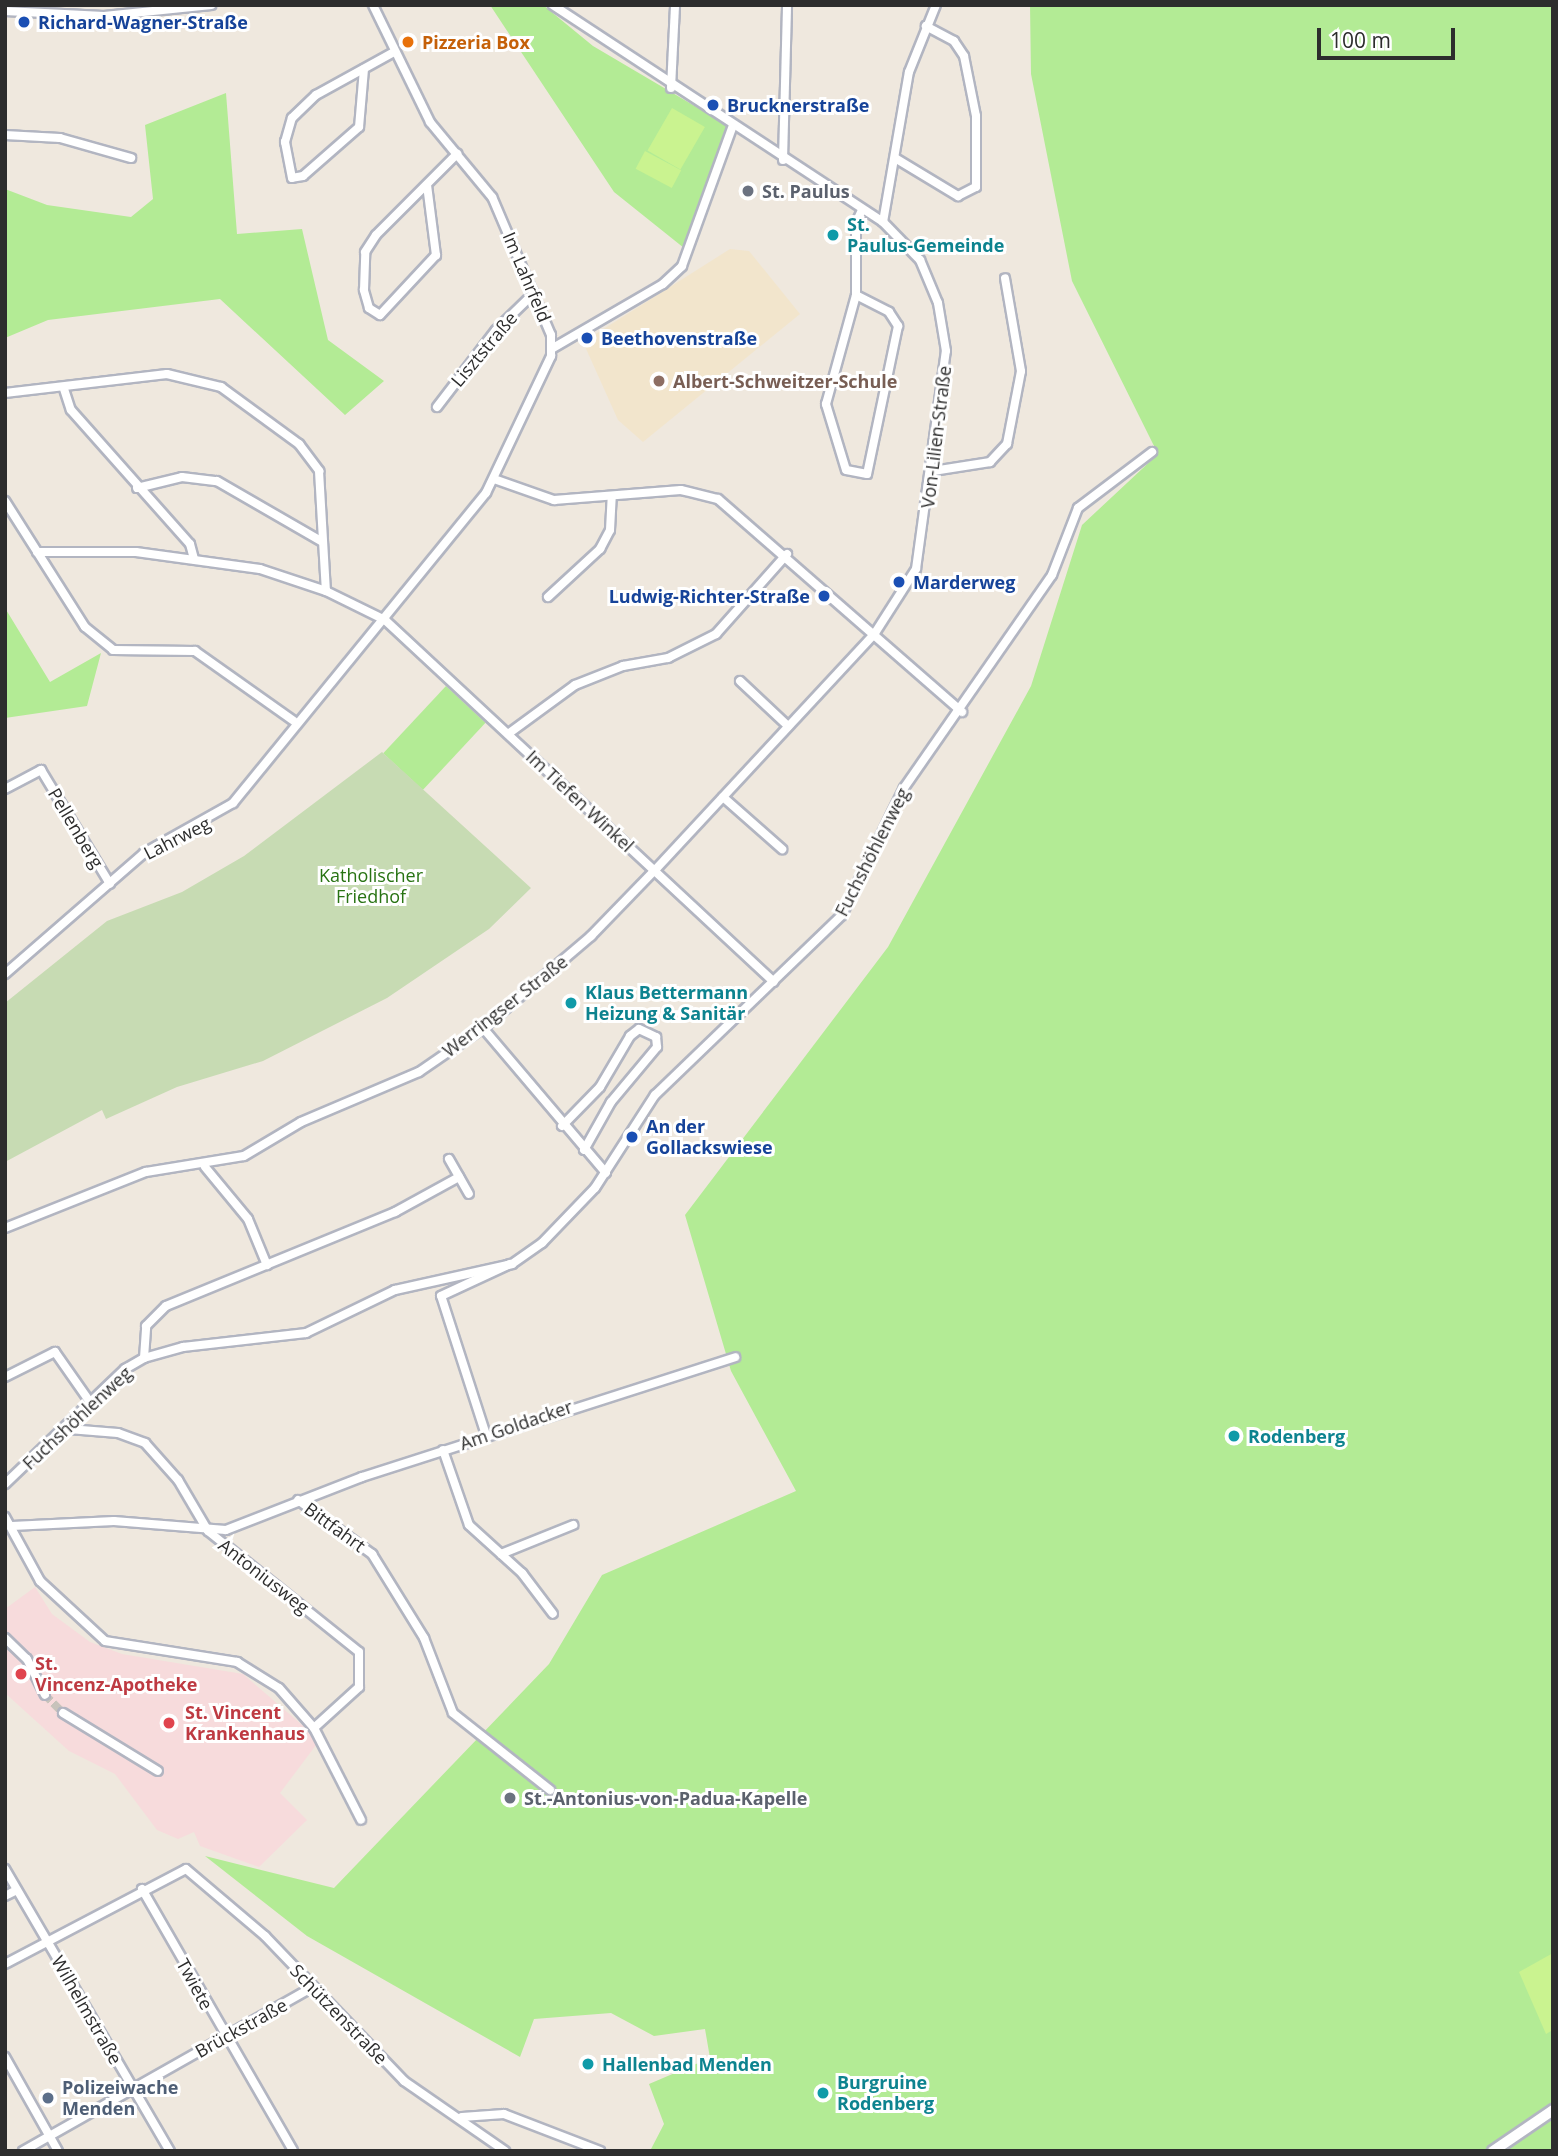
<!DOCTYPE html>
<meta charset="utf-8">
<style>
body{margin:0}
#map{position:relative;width:1558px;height:2156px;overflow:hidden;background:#efe8de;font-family:"Open Sans",sans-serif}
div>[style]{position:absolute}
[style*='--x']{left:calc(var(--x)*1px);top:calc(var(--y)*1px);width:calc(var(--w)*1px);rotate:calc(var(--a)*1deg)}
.education>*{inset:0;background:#f2e5cc}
.medical>*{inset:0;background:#f7dbdc}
.green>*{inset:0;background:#b3eb95;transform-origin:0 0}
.cemetery>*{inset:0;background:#c7dbb3}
.pitch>*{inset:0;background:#caf390;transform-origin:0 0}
.street-tunnel>*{height:8px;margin-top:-4px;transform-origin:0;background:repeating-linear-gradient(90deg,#c8c3bb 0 8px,transparent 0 12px)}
.roads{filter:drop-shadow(2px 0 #b2b5c1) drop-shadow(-2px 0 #b2b5c1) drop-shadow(0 2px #b2b5c1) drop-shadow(0 -2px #b2b5c1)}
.street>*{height:8px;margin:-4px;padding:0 4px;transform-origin:4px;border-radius:4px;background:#fff}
.secondary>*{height:10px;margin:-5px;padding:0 5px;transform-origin:5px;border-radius:5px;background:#fff}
.dots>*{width:19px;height:19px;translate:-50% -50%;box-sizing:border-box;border:4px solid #fff;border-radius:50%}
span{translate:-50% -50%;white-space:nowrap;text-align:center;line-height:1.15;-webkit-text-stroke:6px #fff;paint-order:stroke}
.transit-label{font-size:18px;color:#164399;font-weight:700}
.left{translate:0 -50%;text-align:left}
.right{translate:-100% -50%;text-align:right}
.food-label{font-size:18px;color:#c56008;font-weight:700}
.worship-label{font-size:18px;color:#5b616d;font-weight:700}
.culture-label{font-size:18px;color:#0d838f;font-weight:700}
.street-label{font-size:18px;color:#2d2d2d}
.education-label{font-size:18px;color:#785e54;font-weight:700}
.park-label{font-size:18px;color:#287313}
.health-label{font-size:18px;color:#be3a42;font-weight:700}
.service-label{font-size:18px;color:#4e5e75;font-weight:700}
.frame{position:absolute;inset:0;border:7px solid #2d2d2d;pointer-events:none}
.scale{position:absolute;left:1317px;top:28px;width:138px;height:32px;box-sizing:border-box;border:4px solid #2d2d2d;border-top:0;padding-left:9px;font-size:21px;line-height:24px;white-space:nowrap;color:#2d2d2d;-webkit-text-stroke:5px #fff;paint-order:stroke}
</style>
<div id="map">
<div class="education">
<div style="clip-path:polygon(730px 249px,749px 251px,800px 314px,643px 442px,618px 420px,583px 342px)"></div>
</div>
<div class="medical">
<div style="clip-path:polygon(35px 1587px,52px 1614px,90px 1642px,122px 1654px,243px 1674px,309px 1731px,316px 1745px,280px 1793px,307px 1820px,259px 1867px,200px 1846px,194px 1832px,178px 1839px,157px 1830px,115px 1774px,69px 1751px,5px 1693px,5px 1609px)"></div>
</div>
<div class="green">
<div style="clip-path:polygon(490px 5px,543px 5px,593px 46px,732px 128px,689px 252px,614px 192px)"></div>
<div style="clip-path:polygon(1030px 5px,1553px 5px,1553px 2151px,650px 2151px,664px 2124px,649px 2084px,710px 2058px,705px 2029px,654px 2036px,611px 2013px,534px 2019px,520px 2057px,307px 1936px,205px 1856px,334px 1888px,549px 1664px,602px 1575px,796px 1491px,731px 1371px,685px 1215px,888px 947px,1031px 686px,1082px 525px,1158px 454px,1072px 281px,1031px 74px)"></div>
<div style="clip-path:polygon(226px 93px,237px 234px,302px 229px,328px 340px,384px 381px,345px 415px,220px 299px,48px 320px,5px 338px,5px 189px,47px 205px,131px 217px,153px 199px,145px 125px)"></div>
<div style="clip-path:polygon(5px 608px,50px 682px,101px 653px,87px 706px,5px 718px)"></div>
<div style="left:446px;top:686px;width:54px;height:92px;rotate:43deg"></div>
</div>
<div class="cemetery">
<div style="clip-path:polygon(382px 752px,531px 888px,489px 929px,387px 998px,263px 1061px,177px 1087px,106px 1119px,102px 1110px,5px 1162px,5px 1003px,107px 921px,182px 892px,244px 856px)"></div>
</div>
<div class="pitch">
<div style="left:672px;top:108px;width:38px;height:49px;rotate:30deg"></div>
<div style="left:645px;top:151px;width:41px;height:20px;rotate:28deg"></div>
<div style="clip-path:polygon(1553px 1953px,1553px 2030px,1546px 2034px,1519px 1972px)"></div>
</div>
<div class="street-tunnel">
<div style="--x:45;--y:1695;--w:25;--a:45"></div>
</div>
<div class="roads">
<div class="street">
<div style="--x:5;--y:11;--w:99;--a:2.9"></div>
<div style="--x:104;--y:16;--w:108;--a:-5.9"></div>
<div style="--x:364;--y:69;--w:58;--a:94.9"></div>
<div style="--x:359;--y:127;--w:74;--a:138.8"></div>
<div style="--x:303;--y:176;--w:11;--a:170"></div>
<div style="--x:292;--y:178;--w:37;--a:-101"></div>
<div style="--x:285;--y:142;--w:25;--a:-74"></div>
<div style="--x:292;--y:118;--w:33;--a:-44"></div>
<div style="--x:316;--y:95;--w:87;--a:-28.9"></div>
<div style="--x:671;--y:88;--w:83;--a:-87.2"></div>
<div style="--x:5;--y:135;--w:55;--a:3.1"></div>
<div style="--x:60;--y:138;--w:74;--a:15.7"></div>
<div style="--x:895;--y:158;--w:74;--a:31.1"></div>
<div style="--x:958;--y:196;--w:20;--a:-27"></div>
<div style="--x:976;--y:187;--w:71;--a:-90"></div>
<div style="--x:976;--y:116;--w:61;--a:-101.3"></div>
<div style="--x:964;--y:56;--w:18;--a:-124"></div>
<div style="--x:954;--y:41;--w:32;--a:-152"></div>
<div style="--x:783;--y:160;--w:155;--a:-88.5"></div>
<div style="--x:427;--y:185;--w:71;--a:82.7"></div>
<div style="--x:436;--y:255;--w:82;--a:133"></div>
<div style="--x:380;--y:315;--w:13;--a:-148"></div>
<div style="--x:369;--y:308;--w:19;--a:-106"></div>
<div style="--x:364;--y:290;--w:38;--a:-88"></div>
<div style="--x:365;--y:252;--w:20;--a:-57"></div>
<div style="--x:376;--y:235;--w:115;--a:-45"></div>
<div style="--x:883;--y:222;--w:152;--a:-80.2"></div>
<div style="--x:909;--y:72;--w:72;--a:-68.1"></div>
<div style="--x:856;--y:295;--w:37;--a:27"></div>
<div style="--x:889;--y:312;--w:17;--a:57"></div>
<div style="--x:898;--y:326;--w:151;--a:101.8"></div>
<div style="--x:867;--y:474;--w:21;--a:-169"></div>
<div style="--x:846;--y:470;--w:69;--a:-106.9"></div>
<div style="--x:826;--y:404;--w:113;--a:-74.6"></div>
<div style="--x:856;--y:295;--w:72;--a:-90"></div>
<div style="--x:856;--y:223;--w:14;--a:-65"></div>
<div style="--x:553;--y:348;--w:127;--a:-30.2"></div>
<div style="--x:663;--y:284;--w:26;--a:-43"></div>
<div style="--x:682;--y:266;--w:147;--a:-70.1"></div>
<div style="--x:64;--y:389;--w:22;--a:72"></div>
<div style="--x:71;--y:410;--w:179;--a:48.4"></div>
<div style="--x:190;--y:544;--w:16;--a:75"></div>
<div style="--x:5;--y:393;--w:163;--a:-6.7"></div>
<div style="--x:167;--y:374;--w:56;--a:13.5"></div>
<div style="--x:221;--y:387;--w:97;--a:36.2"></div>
<div style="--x:299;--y:444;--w:34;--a:53"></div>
<div style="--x:319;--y:471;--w:120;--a:86.7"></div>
<div style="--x:437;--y:407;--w:97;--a:-52.5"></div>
<div style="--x:496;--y:330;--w:53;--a:-44.2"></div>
<div style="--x:933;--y:471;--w:58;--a:-9"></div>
<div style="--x:990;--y:462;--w:25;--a:-47"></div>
<div style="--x:1007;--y:444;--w:74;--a:-79.1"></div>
<div style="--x:1021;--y:371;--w:94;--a:-99.8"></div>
<div style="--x:494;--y:479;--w:64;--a:19.3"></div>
<div style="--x:554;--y:500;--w:127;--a:-4.5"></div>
<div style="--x:681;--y:490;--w:38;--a:14"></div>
<div style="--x:718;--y:499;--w:324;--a:41.1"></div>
<div style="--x:137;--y:488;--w:46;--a:-13.7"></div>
<div style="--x:182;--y:477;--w:35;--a:7"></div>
<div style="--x:217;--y:481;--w:120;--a:30"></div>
<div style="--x:5;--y:501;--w:149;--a:57.6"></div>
<div style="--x:85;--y:627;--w:36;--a:39"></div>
<div style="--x:113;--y:650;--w:82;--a:0.7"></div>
<div style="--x:195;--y:651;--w:121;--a:35.3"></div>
<div style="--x:37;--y:552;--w:99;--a:0"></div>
<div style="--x:136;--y:552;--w:125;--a:7.8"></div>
<div style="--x:260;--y:569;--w:70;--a:18.4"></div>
<div style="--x:326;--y:591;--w:66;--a:26.2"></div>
<div style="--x:385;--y:620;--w:531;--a:42.94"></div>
<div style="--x:548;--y:597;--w:71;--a:-42.7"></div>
<div style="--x:600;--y:549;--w:21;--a:-62"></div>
<div style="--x:610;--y:530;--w:34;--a:-87"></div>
<div style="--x:740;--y:681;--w:66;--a:43.2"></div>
<div style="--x:508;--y:734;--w:83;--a:-36.2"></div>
<div style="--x:575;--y:685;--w:52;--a:-21.6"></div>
<div style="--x:623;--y:666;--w:46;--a:-10.1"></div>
<div style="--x:668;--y:658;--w:54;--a:-26.6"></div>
<div style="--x:716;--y:634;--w:107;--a:-48.4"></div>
<div style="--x:5;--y:789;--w:41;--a:-27.8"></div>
<div style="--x:41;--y:770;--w:133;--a:58.8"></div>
<div style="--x:723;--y:797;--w:79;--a:41.4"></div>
<div style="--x:5;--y:974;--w:184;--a:-41"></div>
<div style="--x:144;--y:853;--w:102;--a:-29.3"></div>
<div style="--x:233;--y:803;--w:400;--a:-50.8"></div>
<div style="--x:486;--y:493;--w:152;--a:-64.6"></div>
<div style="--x:551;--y:356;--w:21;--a:-90"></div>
<div style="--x:551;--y:335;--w:150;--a:-113.1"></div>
<div style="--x:492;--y:197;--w:97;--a:-129.6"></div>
<div style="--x:430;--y:122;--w:130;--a:-116"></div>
<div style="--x:483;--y:1028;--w:190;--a:49.7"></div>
<div style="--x:562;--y:1126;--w:54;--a:-45.7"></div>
<div style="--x:600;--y:1087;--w:59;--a:-59.5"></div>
<div style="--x:630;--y:1036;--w:11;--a:-38"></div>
<div style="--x:639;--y:1029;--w:19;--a:25"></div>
<div style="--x:656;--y:1037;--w:10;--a:84"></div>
<div style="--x:657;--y:1047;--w:72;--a:129.9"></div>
<div style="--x:611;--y:1102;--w:55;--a:119.4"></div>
<div style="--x:449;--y:1159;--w:40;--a:60.3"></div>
<div style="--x:205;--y:1167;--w:67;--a:50.4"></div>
<div style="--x:248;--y:1219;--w:50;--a:67.6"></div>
<div style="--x:5;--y:1228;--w:152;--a:-21.7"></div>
<div style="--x:146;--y:1172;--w:99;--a:-9.3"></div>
<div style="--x:244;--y:1156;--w:66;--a:-30.8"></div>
<div style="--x:301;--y:1122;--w:128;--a:-23"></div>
<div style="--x:419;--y:1072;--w:78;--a:-34.5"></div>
<div style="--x:483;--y:1028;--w:142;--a:-40.4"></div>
<div style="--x:591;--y:936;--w:92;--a:-45.9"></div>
<div style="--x:655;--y:870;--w:323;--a:-47.1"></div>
<div style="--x:875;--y:633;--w:76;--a:-57.4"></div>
<div style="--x:916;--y:569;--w:220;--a:-82.2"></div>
<div style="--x:946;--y:351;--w:49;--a:-99.5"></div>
<div style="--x:938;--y:303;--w:47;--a:-112.7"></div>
<div style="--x:920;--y:260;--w:53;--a:-134.2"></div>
<div style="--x:883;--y:222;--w:395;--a:-146.7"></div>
<div style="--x:144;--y:1358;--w:32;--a:-86"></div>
<div style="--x:146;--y:1326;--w:28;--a:-45"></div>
<div style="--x:166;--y:1306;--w:248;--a:-22.3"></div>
<div style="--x:395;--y:1212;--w:73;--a:-28.7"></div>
<div style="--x:5;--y:1377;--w:56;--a:-26.6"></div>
<div style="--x:55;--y:1352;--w:61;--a:55"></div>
<div style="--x:69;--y:1429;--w:49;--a:4.7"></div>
<div style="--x:118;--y:1433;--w:29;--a:20"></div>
<div style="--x:145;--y:1443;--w:50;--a:48.3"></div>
<div style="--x:178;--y:1480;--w:59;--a:59.5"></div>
<div style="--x:208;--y:1531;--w:193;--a:38.7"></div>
<div style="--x:359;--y:1652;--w:35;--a:90"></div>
<div style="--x:359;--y:1687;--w:61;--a:137.7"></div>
<div style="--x:486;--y:1435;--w:146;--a:-107.9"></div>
<div style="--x:441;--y:1296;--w:76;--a:-24.9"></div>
<div style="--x:443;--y:1450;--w:79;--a:70.9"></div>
<div style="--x:469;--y:1525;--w:72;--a:42.2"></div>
<div style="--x:522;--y:1573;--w:51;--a:52.9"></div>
<div style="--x:5;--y:1484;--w:166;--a:-43.8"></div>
<div style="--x:125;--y:1369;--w:22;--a:-30"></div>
<div style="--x:144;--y:1358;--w:41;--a:-15.8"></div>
<div style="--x:183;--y:1347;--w:124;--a:-6.5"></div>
<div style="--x:306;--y:1333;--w:99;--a:-25.8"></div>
<div style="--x:395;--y:1290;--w:120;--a:-12.5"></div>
<div style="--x:512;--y:1264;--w:37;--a:-35"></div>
<div style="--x:542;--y:1243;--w:76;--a:-46.1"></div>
<div style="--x:595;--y:1188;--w:111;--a:-57.2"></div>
<div style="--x:655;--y:1095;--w:260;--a:-43.9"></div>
<div style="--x:842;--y:915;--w:141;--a:-64"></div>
<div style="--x:904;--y:788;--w:259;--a:-55.2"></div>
<div style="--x:1052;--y:575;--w:72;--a:-68.8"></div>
<div style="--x:1078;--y:508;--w:93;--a:-37.1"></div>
<div style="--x:298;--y:1500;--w:92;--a:36.1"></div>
<div style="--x:372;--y:1554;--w:99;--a:58.2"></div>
<div style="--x:424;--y:1638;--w:80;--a:68.9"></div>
<div style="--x:453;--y:1713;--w:124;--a:38.4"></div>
<div style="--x:5;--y:1517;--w:73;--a:61.3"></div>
<div style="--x:40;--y:1581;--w:88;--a:42.7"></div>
<div style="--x:105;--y:1641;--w:134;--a:9"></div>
<div style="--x:237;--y:1662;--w:49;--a:31.8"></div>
<div style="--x:279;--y:1688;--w:53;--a:48.8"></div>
<div style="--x:314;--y:1728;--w:103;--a:62.9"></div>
<div style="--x:12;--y:1526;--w:102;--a:-2.8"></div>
<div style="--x:114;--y:1521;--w:112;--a:4.6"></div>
<div style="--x:226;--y:1530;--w:146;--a:-21.3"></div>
<div style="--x:362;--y:1477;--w:392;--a:-17.8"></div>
<div style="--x:501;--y:1554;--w:78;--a:-21.9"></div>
<div style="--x:5;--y:1638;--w:30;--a:44"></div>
<div style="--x:27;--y:1659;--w:40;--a:63.4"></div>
<div style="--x:63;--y:1713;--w:111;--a:31.4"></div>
<div style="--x:5;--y:1869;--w:327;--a:59.7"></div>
<div style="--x:142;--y:1889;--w:302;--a:60"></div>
<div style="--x:5;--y:1896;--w:13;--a:-27"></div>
<div style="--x:5;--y:1964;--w:204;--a:-27.7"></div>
<div style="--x:186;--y:1869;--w:104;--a:40.3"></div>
<div style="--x:265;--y:1936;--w:201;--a:46.2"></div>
<div style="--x:404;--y:2081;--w:123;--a:34.7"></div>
<div style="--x:5;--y:2057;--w:108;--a:60.6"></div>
<div style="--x:462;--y:2117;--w:42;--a:-4.1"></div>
<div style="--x:504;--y:2114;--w:103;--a:21.1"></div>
<div style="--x:23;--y:2151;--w:333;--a:-29.5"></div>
</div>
<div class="secondary">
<div style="--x:1493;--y:2151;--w:73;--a:-34.3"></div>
</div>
</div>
<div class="dots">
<div style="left:24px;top:22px;background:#1a4fb4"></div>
<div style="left:408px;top:42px;background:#e8710a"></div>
<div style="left:713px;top:105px;background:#1a4fb4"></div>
<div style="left:748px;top:191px;background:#6b7280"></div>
<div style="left:833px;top:235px;background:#0f9aa8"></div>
<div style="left:587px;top:338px;background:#1a4fb4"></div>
<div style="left:659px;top:381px;background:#8d6e63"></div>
<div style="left:899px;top:582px;background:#1a4fb4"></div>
<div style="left:824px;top:596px;background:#1a4fb4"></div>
<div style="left:571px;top:1003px;background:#0f9aa8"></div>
<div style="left:632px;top:1137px;background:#1a4fb4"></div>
<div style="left:1234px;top:1436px;background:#0f9aa8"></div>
<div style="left:21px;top:1674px;background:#e0444e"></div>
<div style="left:169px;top:1723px;background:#e0444e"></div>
<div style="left:510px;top:1798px;background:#6b7280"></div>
<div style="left:588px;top:2064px;background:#0f9aa8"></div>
<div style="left:823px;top:2093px;background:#0f9aa8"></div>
<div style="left:48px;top:2098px;background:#5c6f8a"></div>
</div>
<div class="transit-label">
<span class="left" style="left:38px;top:22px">Richard-Wagner-Straße</span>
<span class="left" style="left:727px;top:105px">Brucknerstraße</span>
<span class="left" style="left:601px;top:338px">Beethovenstraße</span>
<span class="left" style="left:913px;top:582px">Marderweg</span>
<span class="right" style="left:810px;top:596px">Ludwig-Richter-Straße</span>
<span class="left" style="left:646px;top:1137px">An der<br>Gollackswiese</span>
</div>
<div class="food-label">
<span class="left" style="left:422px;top:42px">Pizzeria Box</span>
</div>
<div class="worship-label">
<span class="left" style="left:762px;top:191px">St. Paulus</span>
<span class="left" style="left:524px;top:1798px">St.-Antonius-von-Padua-Kapelle</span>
</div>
<div class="culture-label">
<span class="left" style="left:847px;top:235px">St.<br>Paulus-Gemeinde</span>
<span class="left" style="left:585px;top:1003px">Klaus Bettermann<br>Heizung &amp; Sanitär</span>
<span class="left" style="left:1248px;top:1436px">Rodenberg</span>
<span class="left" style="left:602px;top:2064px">Hallenbad Menden</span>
<span class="left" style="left:837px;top:2093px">Burgruine<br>Rodenberg</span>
</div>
<div class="street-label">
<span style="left:527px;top:277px;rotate:67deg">Im Lahrfeld</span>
<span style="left:484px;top:349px;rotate:-50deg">Lisztstraße</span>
<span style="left:936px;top:437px;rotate:-83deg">Von-Lilien-Straße</span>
<span style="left:580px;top:801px;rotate:43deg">Im Tiefen Winkel</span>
<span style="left:76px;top:828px;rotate:59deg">Pellenberg</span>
<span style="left:177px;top:838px;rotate:-27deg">Lahrweg</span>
<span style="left:872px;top:852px;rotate:-63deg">Fuchshöhlenweg</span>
<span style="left:505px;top:1006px;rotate:-38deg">Werringser Straße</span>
<span style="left:77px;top:1418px;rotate:-43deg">Fuchshöhlenweg</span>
<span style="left:516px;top:1425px;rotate:-19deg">Am Goldacker</span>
<span style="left:335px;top:1527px;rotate:36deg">Bittfahrt</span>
<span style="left:264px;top:1576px;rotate:38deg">Antoniusweg</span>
<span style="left:195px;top:1984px;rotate:61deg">Twiete</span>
<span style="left:87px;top:2010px;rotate:60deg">Wilhelmstraße</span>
<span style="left:339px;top:2014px;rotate:46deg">Schützenstraße</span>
<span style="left:241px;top:2028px;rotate:-29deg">Brückstraße</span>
</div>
<div class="education-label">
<span class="left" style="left:673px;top:381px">Albert-Schweitzer-Schule</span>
</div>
<div class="park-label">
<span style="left:371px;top:886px">Katholischer<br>Friedhof</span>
</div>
<div class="health-label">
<span class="left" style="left:35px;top:1674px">St.<br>Vincenz-Apotheke</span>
<span class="left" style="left:185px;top:1723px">St. Vincent<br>Krankenhaus</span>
</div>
<div class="service-label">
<span class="left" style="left:62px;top:2098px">Polizeiwache<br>Menden</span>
</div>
<div class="frame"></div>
<div class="scale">100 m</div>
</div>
